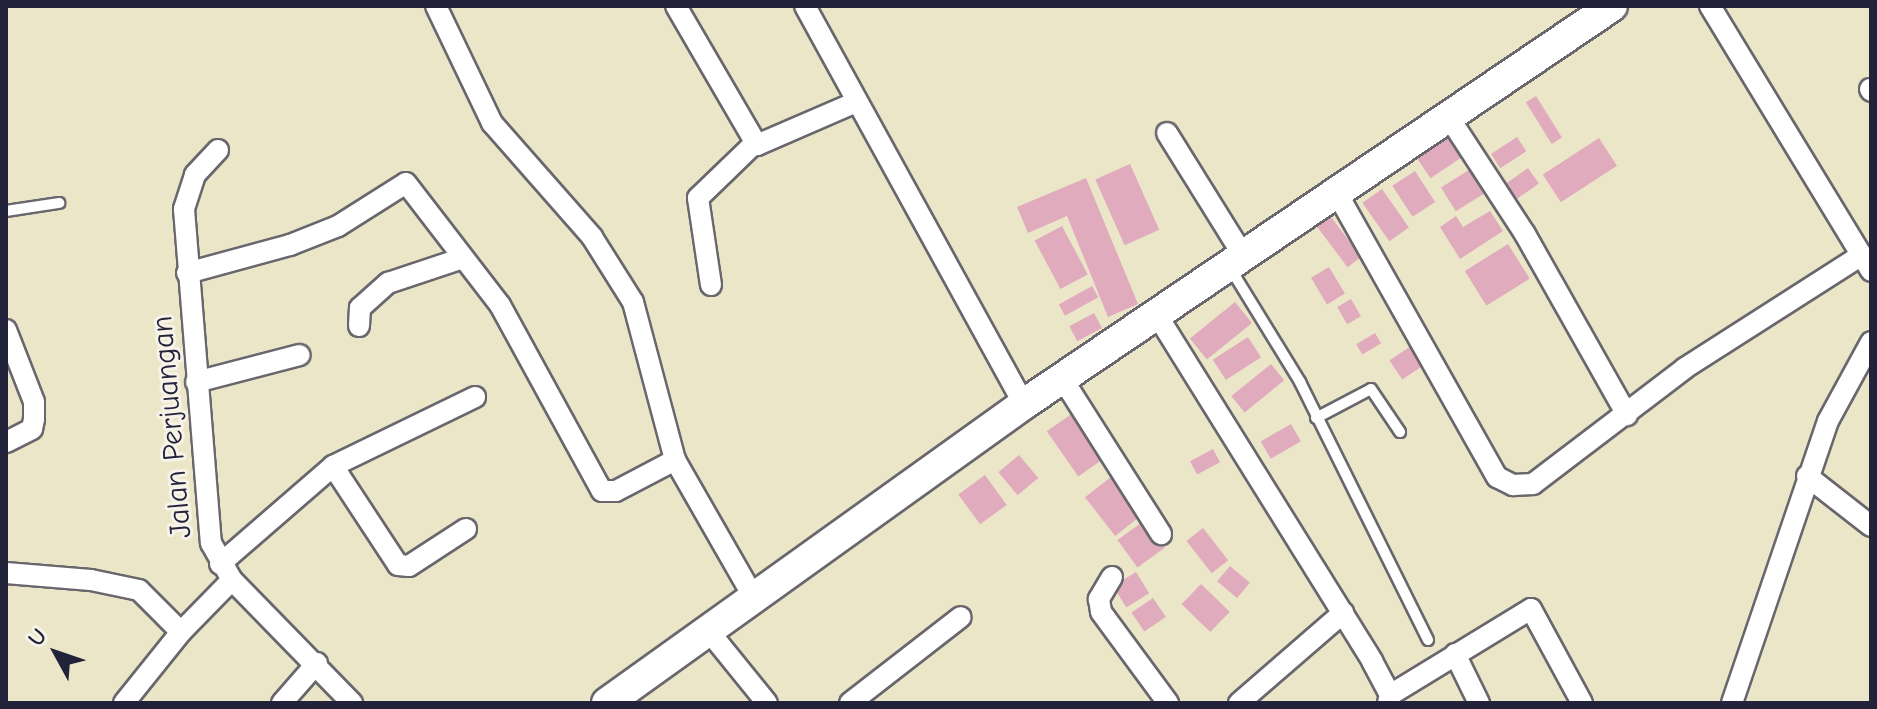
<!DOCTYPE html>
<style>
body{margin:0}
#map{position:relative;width:1877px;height:709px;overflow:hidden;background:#ece6c9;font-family:"Comic Neue",sans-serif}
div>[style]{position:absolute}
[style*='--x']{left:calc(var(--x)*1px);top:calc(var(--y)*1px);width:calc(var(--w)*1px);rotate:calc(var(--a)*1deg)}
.building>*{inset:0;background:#e0abbd;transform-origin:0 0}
.roads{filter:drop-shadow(2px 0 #69676d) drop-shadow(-2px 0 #69676d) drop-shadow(0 2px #69676d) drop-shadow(0 -2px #69676d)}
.lane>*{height:10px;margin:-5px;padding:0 5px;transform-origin:5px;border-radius:5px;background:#fff}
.street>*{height:20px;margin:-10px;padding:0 10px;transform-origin:10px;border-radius:10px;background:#fff}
.secondary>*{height:30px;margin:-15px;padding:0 15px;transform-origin:15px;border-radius:15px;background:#fff}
span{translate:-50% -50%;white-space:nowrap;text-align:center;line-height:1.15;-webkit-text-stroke:6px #f7f3e8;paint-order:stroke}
.street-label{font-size:30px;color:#22223b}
.frame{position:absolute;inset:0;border:8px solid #22223b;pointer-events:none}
.north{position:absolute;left:16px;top:613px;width:80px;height:80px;-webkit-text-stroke:6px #f7f3e8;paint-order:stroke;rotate:310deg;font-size:22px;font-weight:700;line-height:32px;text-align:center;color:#22223b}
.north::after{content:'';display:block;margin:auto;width:28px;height:36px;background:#22223b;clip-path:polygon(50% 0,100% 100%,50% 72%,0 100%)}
</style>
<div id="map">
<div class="building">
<div style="left:1536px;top:96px;width:49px;height:12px;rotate:58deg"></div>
<div style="left:1453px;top:133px;width:25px;height:44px;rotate:56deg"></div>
<div style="left:1517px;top:137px;width:17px;height:31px;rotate:57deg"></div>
<div style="left:1599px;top:138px;width:33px;height:67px;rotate:57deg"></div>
<div style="left:1130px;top:164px;width:72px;height:38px;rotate:66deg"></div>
<div style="left:1528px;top:168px;width:19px;height:27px;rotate:55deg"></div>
<div style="left:1469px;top:170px;width:28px;height:33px;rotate:58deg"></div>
<div style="left:1415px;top:171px;width:37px;height:27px;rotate:57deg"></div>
<div style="clip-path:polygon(1086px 178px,1138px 304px,1108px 317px,1067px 216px,1028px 233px,1017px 207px)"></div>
<div style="left:1382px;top:189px;width:47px;height:24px;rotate:55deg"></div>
<div style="clip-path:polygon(1490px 211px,1503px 231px,1460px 259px,1440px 227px,1456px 216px,1463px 227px)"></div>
<div style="left:1328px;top:213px;width:55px;height:17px;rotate:53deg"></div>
<div style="left:1062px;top:226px;width:55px;height:31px;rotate:62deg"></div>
<div style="left:1508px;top:244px;width:41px;height:51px;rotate:58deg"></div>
<div style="left:1329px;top:267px;width:31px;height:21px;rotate:59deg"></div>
<div style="left:1092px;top:286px;width:13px;height:38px;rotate:61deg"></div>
<div style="left:1351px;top:299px;width:20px;height:16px;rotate:60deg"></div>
<div style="left:1235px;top:302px;width:27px;height:58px;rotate:51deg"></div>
<div style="left:1094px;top:313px;width:17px;height:28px;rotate:62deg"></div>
<div style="left:1375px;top:333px;width:12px;height:22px;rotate:59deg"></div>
<div style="left:1248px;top:337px;width:24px;height:42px;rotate:57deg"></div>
<div style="left:1411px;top:346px;width:23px;height:26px;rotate:56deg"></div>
<div style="left:1271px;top:364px;width:21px;height:51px;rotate:51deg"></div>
<div style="left:1073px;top:413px;width:55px;height:32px;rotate:55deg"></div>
<div style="left:1291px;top:424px;width:20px;height:35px;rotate:60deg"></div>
<div style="left:1213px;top:449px;width:15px;height:26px;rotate:62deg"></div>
<div style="left:1019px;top:455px;width:30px;height:27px;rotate:50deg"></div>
<div style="left:985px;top:475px;width:37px;height:33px;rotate:54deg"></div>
<div style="left:1111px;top:477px;width:49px;height:33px;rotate:52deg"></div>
<div style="left:1145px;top:520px;width:34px;height:34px;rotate:54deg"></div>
<div style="left:1203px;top:528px;width:41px;height:21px;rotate:52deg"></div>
<div style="left:1230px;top:566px;width:26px;height:20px;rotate:40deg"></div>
<div style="left:1136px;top:572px;width:25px;height:27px;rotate:58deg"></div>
<div style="left:1201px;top:584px;width:40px;height:28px;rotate:44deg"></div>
<div style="left:1153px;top:598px;width:23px;height:26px;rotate:56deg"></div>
</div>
<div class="roads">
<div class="lane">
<div style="--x:6;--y:211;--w:54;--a:-8.6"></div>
<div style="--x:1230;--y:268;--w:134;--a:58.4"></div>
<div style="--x:1300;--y:382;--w:288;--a:63.6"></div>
<div style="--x:1316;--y:418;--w:62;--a:-27.8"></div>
<div style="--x:1371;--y:389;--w:52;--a:56"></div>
</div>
<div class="street">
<div style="--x:436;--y:6;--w:130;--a:64.4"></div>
<div style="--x:492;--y:123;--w:152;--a:48.7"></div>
<div style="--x:592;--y:237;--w:77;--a:57.8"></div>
<div style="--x:633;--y:302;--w:163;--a:75.1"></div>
<div style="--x:675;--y:460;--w:159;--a:60.2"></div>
<div style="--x:676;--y:6;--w:161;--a:59.8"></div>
<div style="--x:757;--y:145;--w:106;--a:-23.4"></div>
<div style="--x:805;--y:6;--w:454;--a:61.2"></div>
<div style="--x:1710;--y:6;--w:310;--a:58.7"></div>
<div style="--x:1870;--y:89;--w:2;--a:63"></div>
<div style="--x:1450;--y:119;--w:137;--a:56.9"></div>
<div style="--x:1525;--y:234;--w:208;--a:60.6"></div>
<div style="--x:1167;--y:133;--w:144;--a:58.1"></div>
<div style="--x:218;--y:150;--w:34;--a:133"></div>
<div style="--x:195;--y:175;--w:36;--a:108"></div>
<div style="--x:184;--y:209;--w:335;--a:85.4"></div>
<div style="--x:211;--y:543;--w:43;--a:60.4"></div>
<div style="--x:232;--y:580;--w:172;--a:45.7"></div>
<div style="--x:1338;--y:195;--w:324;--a:60.6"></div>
<div style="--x:1497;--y:477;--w:18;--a:27"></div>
<div style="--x:1513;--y:485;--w:20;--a:-3"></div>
<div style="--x:1533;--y:484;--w:191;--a:-37.3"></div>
<div style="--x:1685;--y:368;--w:210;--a:-32.6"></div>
<div style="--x:187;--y:273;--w:107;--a:-15.2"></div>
<div style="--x:290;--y:245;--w:52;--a:-21.6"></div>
<div style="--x:338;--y:226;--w:80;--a:-32.3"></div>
<div style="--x:406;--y:183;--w:154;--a:52.4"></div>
<div style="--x:500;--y:305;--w:212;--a:61.3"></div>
<div style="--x:602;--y:491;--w:14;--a:0"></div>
<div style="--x:616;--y:491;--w:67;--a:-27.7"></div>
<div style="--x:711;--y:285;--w:88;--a:-98.5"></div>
<div style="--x:698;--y:198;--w:79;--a:-44"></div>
<div style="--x:1157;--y:315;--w:407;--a:58.1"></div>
<div style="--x:1372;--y:661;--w:38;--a:62"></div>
<div style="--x:1390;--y:695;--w:8;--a:104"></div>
<div style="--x:359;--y:326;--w:18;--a:-87"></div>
<div style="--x:360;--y:308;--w:38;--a:-42"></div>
<div style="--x:388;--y:283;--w:79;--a:-18.4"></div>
<div style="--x:6;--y:330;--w:77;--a:68.7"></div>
<div style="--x:34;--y:402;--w:17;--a:90"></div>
<div style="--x:34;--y:419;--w:10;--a:101"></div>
<div style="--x:32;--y:429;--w:29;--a:153"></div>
<div style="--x:1062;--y:378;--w:185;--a:57.6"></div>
<div style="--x:196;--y:382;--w:107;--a:-14.6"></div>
<div style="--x:333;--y:466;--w:118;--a:56.7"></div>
<div style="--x:398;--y:565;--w:11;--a:5"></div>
<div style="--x:409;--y:566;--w:68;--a:-33"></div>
<div style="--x:1807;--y:476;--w:81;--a:38"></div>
<div style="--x:220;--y:564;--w:150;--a:-40.9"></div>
<div style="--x:333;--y:466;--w:158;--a:-25.9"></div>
<div style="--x:6;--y:573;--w:85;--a:4.7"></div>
<div style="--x:91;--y:580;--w:49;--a:11.8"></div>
<div style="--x:139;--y:590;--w:59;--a:45"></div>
<div style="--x:1112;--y:577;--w:26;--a:121"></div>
<div style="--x:1099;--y:599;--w:13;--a:81"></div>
<div style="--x:1101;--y:612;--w:113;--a:53.6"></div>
<div style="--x:707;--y:629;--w:95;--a:51"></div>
<div style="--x:1455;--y:654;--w:55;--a:63.9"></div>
<div style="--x:1390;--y:695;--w:165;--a:-31.4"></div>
<div style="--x:1531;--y:609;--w:107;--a:61.5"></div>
<div style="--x:124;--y:703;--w:91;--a:-51.2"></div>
<div style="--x:181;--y:632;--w:73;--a:-45.6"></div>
<div style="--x:282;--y:703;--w:53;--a:-48.8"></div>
<div style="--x:850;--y:703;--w:140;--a:-37.8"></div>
<div style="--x:1239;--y:703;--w:138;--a:-40.9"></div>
<div style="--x:1732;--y:703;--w:298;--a:-71.2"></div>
<div style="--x:1828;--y:421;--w:90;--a:-61.4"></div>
</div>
<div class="secondary">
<div style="--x:607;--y:703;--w:513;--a:-35.64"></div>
<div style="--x:1024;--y:404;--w:710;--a:-34.09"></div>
</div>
</div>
<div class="street-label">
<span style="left:172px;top:427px;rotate:-95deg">Jalan Perjuangan</span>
</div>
<div class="frame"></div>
<div class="north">U</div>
</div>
